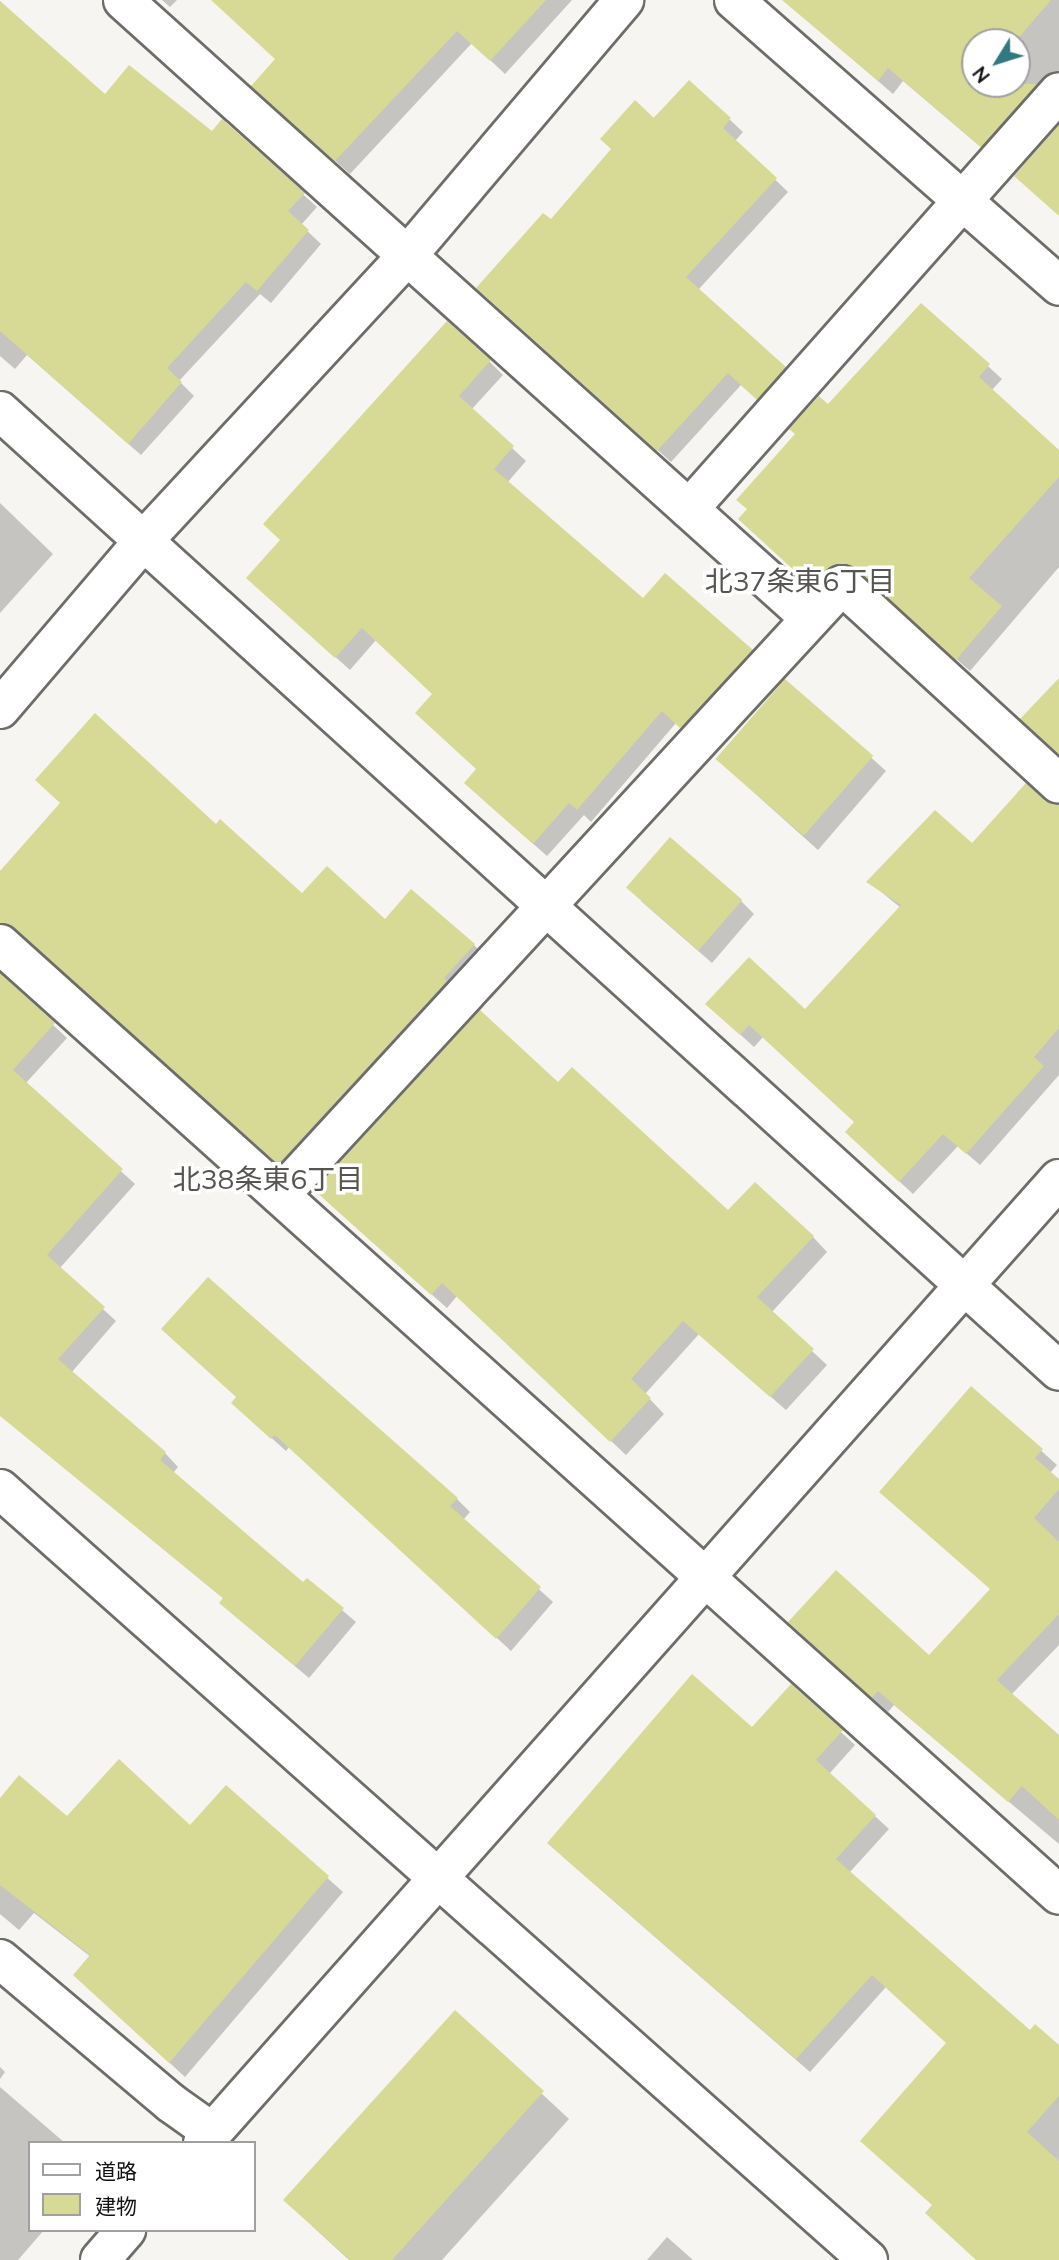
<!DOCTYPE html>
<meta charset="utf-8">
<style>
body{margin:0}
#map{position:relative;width:1059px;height:2260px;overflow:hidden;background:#f7f5f1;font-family:Mulish,"Noto Sans JP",sans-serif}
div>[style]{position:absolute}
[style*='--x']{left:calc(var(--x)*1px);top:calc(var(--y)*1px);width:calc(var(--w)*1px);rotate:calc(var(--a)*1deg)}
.shadow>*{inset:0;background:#0003}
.building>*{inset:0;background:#d7da94;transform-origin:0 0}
.roads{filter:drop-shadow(2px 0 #6e6d69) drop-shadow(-2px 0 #6e6d69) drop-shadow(0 2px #6e6d69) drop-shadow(0 -2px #6e6d69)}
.minor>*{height:38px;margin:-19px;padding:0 19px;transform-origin:19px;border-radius:19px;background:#fff}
span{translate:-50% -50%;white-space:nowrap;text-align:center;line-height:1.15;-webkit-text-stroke:7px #fff;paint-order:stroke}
.neighbourhood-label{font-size:28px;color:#565551}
.legend{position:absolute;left:28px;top:2141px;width:228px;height:91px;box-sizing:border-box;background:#fff;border:2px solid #a1a0a0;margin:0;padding:9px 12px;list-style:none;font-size:21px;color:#131211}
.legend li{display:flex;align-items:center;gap:14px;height:35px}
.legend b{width:35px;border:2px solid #a1a0a0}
.north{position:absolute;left:961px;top:28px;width:70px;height:70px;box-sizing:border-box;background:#fff;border:2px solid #a1a0a0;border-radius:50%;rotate:232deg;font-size:19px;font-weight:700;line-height:28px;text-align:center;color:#131211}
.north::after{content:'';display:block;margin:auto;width:24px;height:32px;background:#317980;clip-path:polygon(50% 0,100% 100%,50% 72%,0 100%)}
</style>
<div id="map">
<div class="shadow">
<div style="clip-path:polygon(162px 0,177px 0,170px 7px)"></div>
<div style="clip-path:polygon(213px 0,572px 0,505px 74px,472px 43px,350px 174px,267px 100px,277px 60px)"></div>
<div style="clip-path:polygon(evenodd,784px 0,1059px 0,1059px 90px,996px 160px,903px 81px,893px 94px,784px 0,975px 42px,1017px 42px,1017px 84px,975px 84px,975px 42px)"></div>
<div style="clip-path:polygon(0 1px,105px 97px,212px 133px,222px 121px,317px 207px,301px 225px,321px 244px,271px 303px,260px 294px,179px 381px,194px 396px,141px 455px,27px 355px,15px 369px,0 356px)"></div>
<div style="clip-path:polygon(689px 82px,743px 132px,735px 141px,788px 192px,698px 290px,798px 381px,771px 411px,741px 385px,671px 462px,492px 301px,551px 222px)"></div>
<div style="clip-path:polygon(921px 305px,1002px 379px,991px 391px,1059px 452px,1059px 567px,970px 671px,862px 576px,826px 598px,754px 532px,828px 406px)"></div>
<div style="clip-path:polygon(489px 361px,503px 375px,471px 410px,526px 461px,507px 483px,643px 600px,751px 651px,765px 664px,695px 740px,676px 723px,591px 822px,584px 815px,547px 856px,479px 796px,478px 769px,434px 695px,376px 640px,350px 670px,262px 591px)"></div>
<div style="clip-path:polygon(0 503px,53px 554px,0 613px)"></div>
<div style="clip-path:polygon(786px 681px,886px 771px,818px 850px,729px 770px)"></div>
<div style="clip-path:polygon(216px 826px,302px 895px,474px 945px,487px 958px,291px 1175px,0 919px,0 873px)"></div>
<div style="clip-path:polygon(973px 845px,1059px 846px,1059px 1075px,980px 1165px,958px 1146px,913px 1194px,860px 1145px,856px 1122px,763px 1037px,754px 1047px,721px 1017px,805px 1011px,901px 908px,869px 882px)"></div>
<div style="clip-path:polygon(641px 901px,741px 901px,754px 914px,712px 963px)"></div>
<div style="clip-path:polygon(11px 986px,67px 1038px,25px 1084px,135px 1184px,59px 1269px,116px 1321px,71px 1373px,165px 1453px,178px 1467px,173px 1473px,304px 1584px,307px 1580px,356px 1622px,309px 1678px,235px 1616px,224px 1599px,0 1415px,0 998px)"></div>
<div style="clip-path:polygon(558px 1084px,728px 1213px,813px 1237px,827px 1252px,771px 1313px,827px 1365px,786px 1410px,699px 1334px,645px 1394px,664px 1414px,626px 1455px,457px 1296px,447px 1308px,331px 1205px)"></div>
<div style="clip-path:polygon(971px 1388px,1057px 1465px,1050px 1473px,1059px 1481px,1059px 1645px,1011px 1695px,1059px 1738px,1059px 1844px,894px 1705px,888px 1712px,805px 1637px,929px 1658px,991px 1590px)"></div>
<div style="clip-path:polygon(247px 1416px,457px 1499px,470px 1512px,463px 1520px,553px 1602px,511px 1651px,289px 1447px,286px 1451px)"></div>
<div style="clip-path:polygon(792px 1687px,855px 1745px,829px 1774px,889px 1829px,849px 1873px,1030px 2033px,1059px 2048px,1059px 2260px,978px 2260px,934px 2206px,948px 2044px,886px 1987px,810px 2072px,562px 1856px,752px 1730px)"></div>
<div style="clip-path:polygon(226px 1787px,343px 1892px,185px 2077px,90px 1989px,91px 1957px,34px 1913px,19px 1930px,0 1914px,0 1801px,67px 1818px,191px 1828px)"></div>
<div style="clip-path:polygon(455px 2013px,569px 2119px,442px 2260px,349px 2260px,312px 2226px)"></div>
<div style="clip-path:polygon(0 2067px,5px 2072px,0 2079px)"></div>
<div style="clip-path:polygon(0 2087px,65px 2143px,30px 2143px,30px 2230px,44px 2230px,18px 2260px,0 2260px)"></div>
<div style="clip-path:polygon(667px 2237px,693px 2260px,647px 2260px)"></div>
</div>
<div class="building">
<div style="clip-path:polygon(211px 0,546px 0,490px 61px,457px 31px,335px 161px,251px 86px,275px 59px)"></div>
<div style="clip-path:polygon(782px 0,1051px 0,1015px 42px,975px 42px,975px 84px,1037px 84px,981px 147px,888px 68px,878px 81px)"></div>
<div style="clip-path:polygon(0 1px,105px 94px,129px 65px,212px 131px,222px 119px,305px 193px,288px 211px,309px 230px,257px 291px,246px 282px,167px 368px,182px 382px,128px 444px,0 331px)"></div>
<div style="clip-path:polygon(689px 80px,731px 118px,723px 128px,777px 178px,686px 277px,786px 367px,757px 400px,728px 373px,657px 451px,476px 288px,543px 213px,551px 219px,611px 149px,600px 139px,635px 100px,654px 118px)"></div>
<div style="clip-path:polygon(1059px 125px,1059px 216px,1014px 176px)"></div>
<div style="clip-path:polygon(921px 303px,990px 364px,979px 377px,1059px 450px,1059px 477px,969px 578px,1002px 606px,956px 660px,847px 564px,835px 564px,811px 586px,738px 519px,747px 509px,736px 500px,795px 434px,789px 429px,819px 396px,828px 404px)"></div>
<div style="clip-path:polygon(447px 321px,491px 360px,459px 396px,514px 446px,494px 469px,643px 598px,665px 573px,753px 650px,680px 728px,662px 711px,577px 810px,569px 803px,533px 844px,464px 783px,476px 769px,415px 713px,432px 694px,362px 628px,335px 658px,246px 578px,280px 540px,263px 524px)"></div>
<div style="clip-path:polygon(1059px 678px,1059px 754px,1020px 719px)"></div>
<div style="left:785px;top:679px;width:117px;height:106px;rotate:41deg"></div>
<div style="clip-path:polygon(95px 713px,216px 824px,220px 819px,302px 893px,327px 866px,385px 919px,411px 889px,475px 944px,444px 978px,447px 981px,282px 1160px,276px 1162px,15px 928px,0 923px,0 871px,60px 803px,35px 780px)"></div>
<div style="clip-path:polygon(1026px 783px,1045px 801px,1059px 805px,1059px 1028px,1034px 1057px,1044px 1066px,966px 1154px,943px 1134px,899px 1182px,845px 1132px,854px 1122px,749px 1025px,740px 1035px,705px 1004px,749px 957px,805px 1009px,901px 905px,866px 882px,935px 810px,972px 843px)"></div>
<div style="left:670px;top:837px;width:96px;height:67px;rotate:41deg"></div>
<div style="clip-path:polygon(0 973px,55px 1023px,13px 1070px,123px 1169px,47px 1255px,105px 1307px,58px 1359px,166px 1452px,160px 1460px,303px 1582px,307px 1578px,344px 1608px,295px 1666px,219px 1603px,223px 1598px,0 1416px)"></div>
<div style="clip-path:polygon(480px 1010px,558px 1082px,572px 1067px,728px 1210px,755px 1182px,814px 1236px,757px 1297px,814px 1349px,770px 1397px,683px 1321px,631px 1379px,651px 1398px,610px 1442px,442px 1283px,431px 1295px,314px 1190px)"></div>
<div style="clip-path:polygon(208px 1277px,458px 1498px,450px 1506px,541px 1587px,496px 1639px,275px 1435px,271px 1439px,231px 1403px,236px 1397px,161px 1329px)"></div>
<div style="clip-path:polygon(971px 1386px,1043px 1449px,1035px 1458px,1059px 1479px,1059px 1489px,1034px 1518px,1059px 1542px,1059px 1614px,997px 1680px,1059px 1735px,1059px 1820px,1022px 1786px,1008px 1802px,878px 1691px,872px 1698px,788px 1622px,836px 1570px,929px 1655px,990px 1589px,879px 1492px)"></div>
<div style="clip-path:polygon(692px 1674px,752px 1727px,791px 1684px,843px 1730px,816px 1760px,876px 1815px,836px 1859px,1030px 2030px,1035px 2024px,1059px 2045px,1059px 2096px,1027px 2132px,1059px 2161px,1059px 2260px,976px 2260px,925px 2213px,932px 2205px,860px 2141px,946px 2043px,872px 1975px,796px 2059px,547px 1843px)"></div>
<div style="clip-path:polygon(119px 1759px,190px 1825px,226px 1785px,329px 1876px,169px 2063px,73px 1975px,90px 1955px,0 1885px,0 1798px,19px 1775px,67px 1816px)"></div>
<div style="clip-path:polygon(455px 2010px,544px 2091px,392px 2260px,350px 2260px,283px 2200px)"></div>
</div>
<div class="roads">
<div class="minor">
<div style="--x:123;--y:0;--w:924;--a:41.97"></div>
<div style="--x:734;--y:0;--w:433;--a:41.3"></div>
<div style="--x:0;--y:411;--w:1429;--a:42.19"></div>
<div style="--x:689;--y:509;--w:557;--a:-48.42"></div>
<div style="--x:0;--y:709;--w:223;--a:-49.5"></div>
<div style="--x:145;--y:539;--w:386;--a:-47.2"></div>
<div style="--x:407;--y:256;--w:336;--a:-49.7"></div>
<div style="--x:0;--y:944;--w:1423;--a:41.92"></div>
<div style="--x:280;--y:1195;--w:829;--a:-47.35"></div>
<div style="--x:842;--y:585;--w:294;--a:42.5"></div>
<div style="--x:0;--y:1489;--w:1161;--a:41.61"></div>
<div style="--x:0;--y:1959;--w:224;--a:40.1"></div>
<div style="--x:171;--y:2103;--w:50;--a:35.3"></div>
<div style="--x:203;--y:2143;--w:1289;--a:-48.4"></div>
<div style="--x:100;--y:2260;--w:40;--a:-49"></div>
</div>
</div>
<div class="neighbourhood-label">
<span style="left:800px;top:581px">北37条東6丁目</span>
<span style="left:268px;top:1179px">北38条東6丁目</span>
</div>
<ul class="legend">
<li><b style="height:9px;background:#fff"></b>道路</li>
<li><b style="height:19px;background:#d7da94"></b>建物</li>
</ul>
<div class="north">N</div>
</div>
